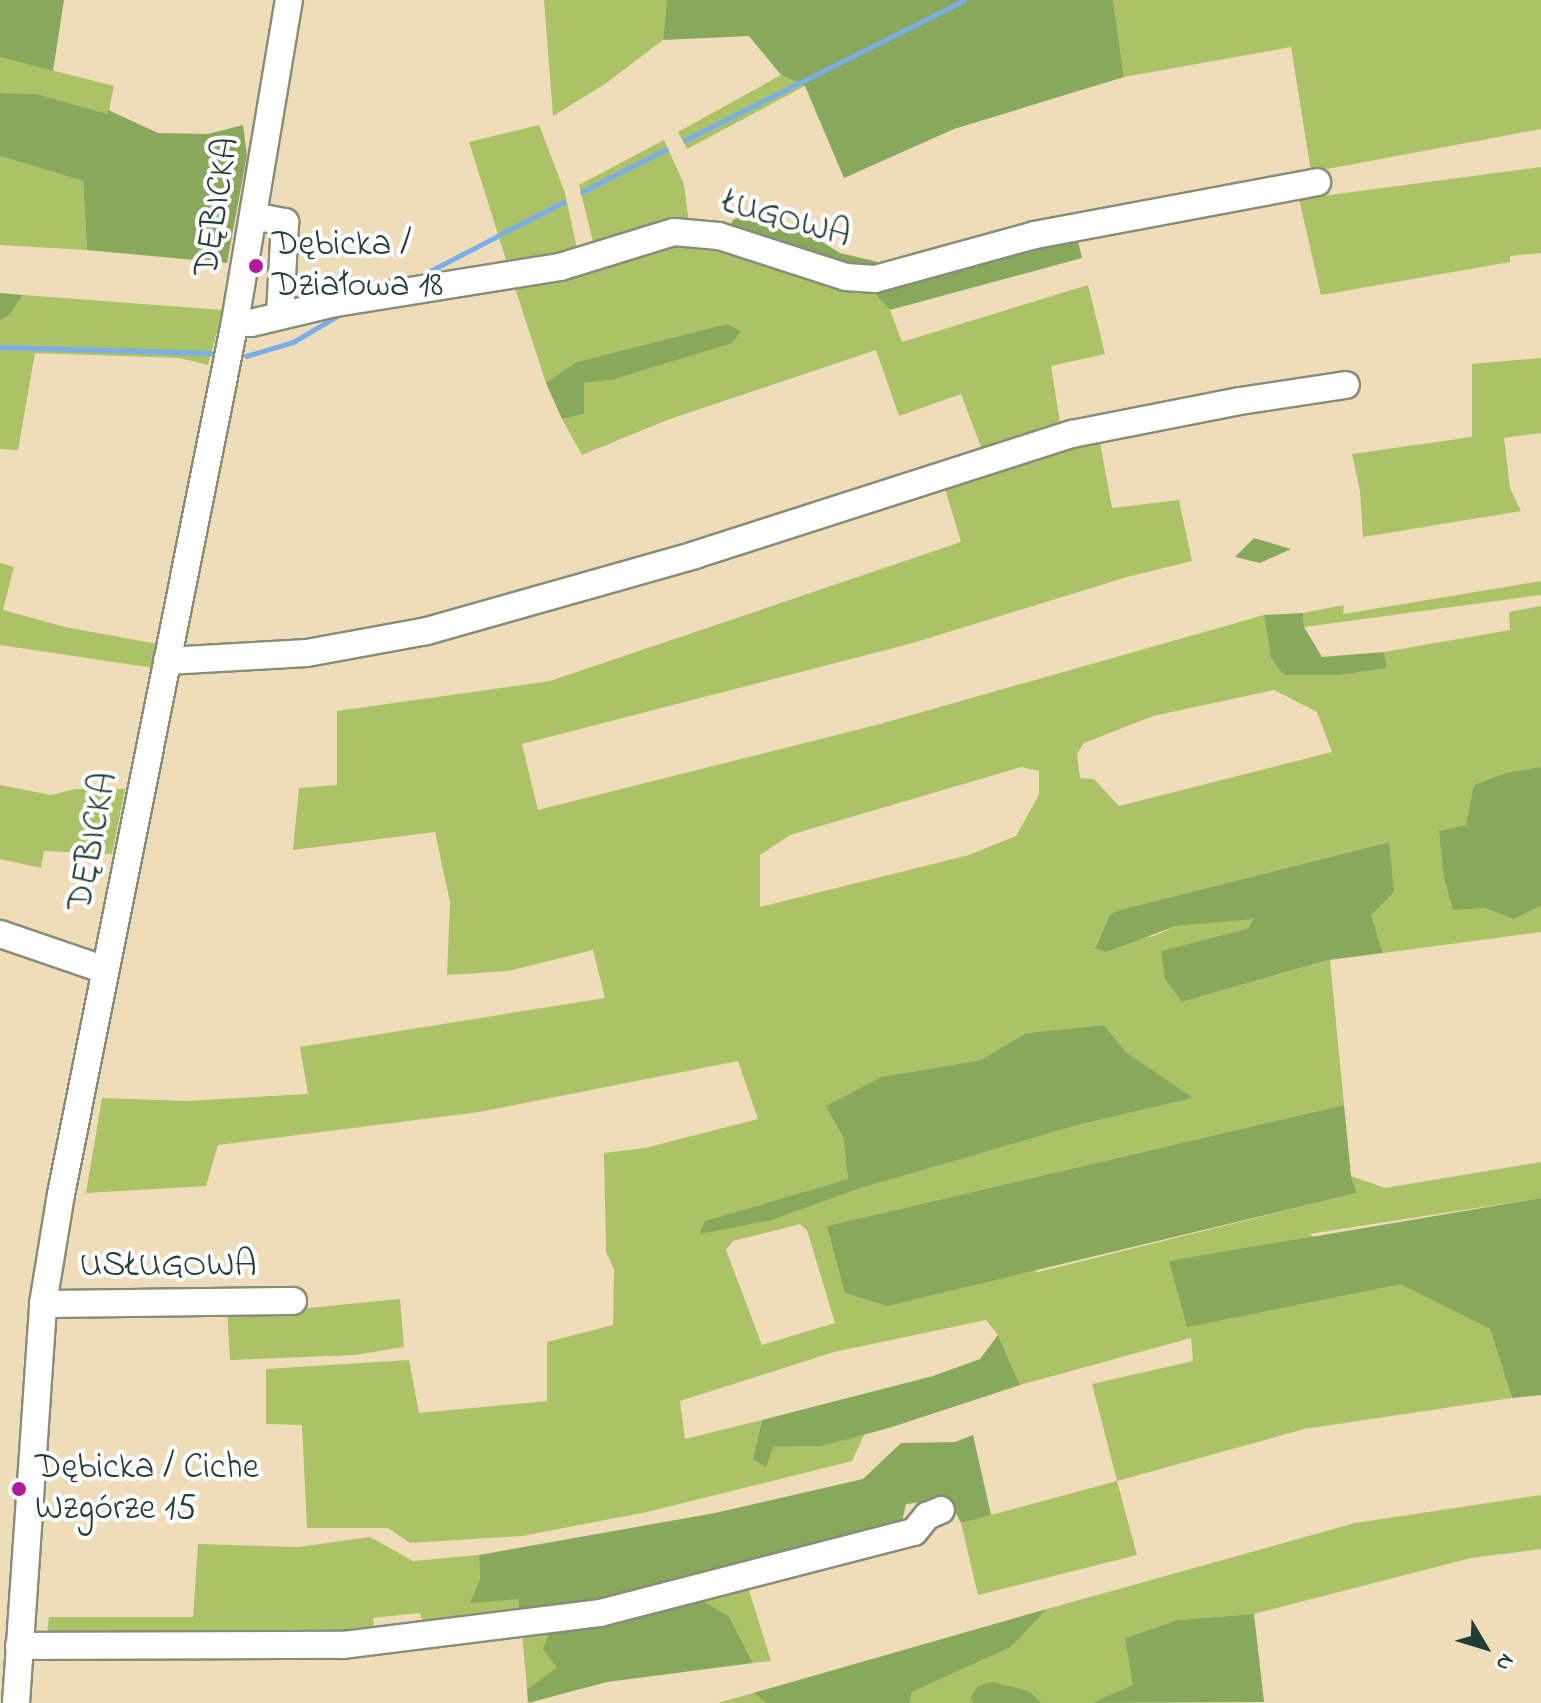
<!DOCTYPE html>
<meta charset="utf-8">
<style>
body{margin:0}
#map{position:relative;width:1541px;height:1703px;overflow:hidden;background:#efddba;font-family:"Indie Flower",sans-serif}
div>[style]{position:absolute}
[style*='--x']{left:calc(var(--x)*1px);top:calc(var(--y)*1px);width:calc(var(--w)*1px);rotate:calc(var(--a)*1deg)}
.green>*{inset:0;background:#abc267}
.forest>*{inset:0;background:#88a85c}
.stream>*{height:5px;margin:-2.5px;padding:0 2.5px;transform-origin:2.5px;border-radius:2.5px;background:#7aaee8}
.roads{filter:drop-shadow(2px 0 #878d77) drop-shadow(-2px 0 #878d77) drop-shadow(0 2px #878d77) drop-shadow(0 -2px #878d77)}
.minor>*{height:26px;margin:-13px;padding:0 13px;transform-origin:13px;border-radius:13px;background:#fff}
.dots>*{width:22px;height:22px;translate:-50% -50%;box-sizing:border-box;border:4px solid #fff;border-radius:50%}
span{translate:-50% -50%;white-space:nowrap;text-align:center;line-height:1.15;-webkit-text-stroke:8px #fff;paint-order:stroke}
.street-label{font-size:36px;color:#1f3d34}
.poi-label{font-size:36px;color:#1f3d34}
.left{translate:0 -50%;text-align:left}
.north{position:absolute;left:1445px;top:1607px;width:80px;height:80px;-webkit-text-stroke:6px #fff;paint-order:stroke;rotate:128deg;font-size:22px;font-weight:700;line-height:32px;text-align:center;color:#1f3d34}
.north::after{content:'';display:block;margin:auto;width:28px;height:36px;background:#1f3d34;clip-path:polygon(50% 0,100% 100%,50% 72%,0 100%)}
</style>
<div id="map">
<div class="green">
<div style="clip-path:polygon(544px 0,667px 0,663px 40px,605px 84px,553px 116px)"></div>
<div style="clip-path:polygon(1113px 0,1541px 0,1541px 129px,1311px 172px,1291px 47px,1124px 77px)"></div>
<div style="clip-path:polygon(0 57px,114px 86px,108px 115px,37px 94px,0 93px)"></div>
<div style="clip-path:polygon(781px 75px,805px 86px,687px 149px,678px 132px)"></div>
<div style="clip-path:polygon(539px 125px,565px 193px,576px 244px,574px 255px,509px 269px,469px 142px)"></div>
<div style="clip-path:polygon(664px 140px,684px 184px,689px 223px,595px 250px,579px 185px)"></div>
<div style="clip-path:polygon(0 156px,83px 181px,87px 250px,0 245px)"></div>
<div style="clip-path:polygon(1541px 167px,1541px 253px,1510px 256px,1510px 262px,1321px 295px,1299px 199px)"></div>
<div style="clip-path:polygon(685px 237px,873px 292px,890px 310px,902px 342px,1088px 285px,1105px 354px,1051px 366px,1061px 429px,1005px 442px,984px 455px,961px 394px,899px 416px,876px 350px,667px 420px,582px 455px,562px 419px,584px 414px,584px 383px,611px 380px,651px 365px,726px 324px,576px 362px,546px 383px,513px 282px)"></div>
<div style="clip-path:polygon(23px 295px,223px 310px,208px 365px,180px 358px,35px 353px,18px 450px,0 449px,0 321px,10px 314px)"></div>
<div style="clip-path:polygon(1541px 358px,1541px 433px,1504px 438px,1510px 488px,1521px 511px,1363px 537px,1360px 491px,1352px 454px,1472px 437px,1472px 364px)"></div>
<div style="clip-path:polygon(evenodd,1099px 437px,1112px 508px,1179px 500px,1192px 561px,1127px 577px,913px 643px,522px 744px,538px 810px,880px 724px,1264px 615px,1271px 659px,1284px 675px,1341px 675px,1387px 668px,1384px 652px,1510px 630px,1509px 612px,1541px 606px,1541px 767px,1509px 772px,1466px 825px,1439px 831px,1484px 908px,1514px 919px,1541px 906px,1541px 932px,1383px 953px,1371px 915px,1388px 842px,1123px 909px,1110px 914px,1095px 947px,1154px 936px,1176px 926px,1254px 918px,1249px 928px,1161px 951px,1182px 1002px,1330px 960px,1344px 1105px,827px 1226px,1038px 1272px,1357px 1193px,1351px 1176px,1385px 1188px,1541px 1162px,1541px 1198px,1309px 1234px,1490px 1329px,1512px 1398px,1304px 1429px,1117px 1481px,1137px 1555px,978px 1595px,961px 1523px,1117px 1481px,1092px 1384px,1193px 1361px,1191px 1338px,1020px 1385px,998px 1335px,986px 1320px,834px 1352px,680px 1401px,685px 1439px,762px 1420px,753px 1459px,773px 1447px,822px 1446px,865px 1433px,852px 1461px,647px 1512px,522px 1536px,410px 1543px,388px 1528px,307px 1528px,302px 1425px,266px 1424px,266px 1369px,409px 1360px,419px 1413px,547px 1401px,547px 1342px,613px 1325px,614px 1269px,606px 1252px,604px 1153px,645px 1148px,758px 1119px,738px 1061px,479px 1112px,218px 1145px,206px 1186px,86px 1193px,102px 1098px,187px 1101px,308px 1094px,300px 1047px,605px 998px,593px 950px,508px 971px,447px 975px,450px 902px,435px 832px,293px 850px,299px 788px,337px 785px,337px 711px,550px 681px,961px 542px,943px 482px,1099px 437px,1274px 690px,1317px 712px,1332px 752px,1119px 806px,1094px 779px,1080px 778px,1077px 754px,1084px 743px,1153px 716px,1274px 690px,1099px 437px,1021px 767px,1039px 771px,1039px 795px,1016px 836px,969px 855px,760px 907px,760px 855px,790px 835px,1021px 767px,1099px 437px,1104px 1025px,1126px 1052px,1192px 1098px,1078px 1125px,861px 1188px,772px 1220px,706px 1221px,848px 1179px,843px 1137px,827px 1106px,881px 1077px,981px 1060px,1026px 1033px,1104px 1025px,1099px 437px,800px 1224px,807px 1230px,835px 1323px,762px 1345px,726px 1250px,733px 1241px,800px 1224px)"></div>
<div style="clip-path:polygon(0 563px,14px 567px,3px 610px,65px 627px,157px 644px,154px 668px,0 645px)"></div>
<div style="clip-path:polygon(1541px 581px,1541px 595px,1304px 627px,1303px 613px,1344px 605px,1343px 614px)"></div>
<div style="clip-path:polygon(0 785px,51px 795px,75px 789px,125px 789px,112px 854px,44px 851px,41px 868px,0 859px)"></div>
<div style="clip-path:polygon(400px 1299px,404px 1347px,355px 1355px,230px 1360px,227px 1309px,298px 1309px)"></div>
<div style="clip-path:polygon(1541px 1495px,1541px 1549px,1471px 1558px,1254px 1614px,1177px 1620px,1125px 1638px,1134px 1686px,1092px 1703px,1042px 1703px,1029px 1691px,970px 1698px,973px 1703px,910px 1703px,912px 1692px,1011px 1647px,1047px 1609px,1355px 1523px)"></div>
<div style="clip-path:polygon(370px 1537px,413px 1561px,479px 1555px,480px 1581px,518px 1599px,520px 1617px,426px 1631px,420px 1613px,373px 1618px,375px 1633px,46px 1641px,49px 1617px,193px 1617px,198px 1544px,299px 1547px)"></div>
<div style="clip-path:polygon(748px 1587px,771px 1661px,753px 1663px,729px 1616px,699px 1599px)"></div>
<div style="clip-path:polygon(551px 1627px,558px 1668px,527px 1689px,522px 1633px)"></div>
<div style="clip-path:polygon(753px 1693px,767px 1703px,718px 1703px)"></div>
</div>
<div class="forest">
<div style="clip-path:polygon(0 0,64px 0,53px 71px,0 57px)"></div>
<div style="clip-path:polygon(667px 0,1113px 0,1124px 77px,954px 129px,844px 178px,805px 86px,781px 75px,749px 36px,663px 40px)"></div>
<div style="clip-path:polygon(0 93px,37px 94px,107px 114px,108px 110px,158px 133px,208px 134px,243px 125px,247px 155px,227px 263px,87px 250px,83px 181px,0 156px)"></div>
<div style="clip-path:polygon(745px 214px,811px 235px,840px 253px,878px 262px,872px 274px,728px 229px,733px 220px)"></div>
<div style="clip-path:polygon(1076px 233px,1082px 258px,890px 310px,873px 292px)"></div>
<div style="clip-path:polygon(0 293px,23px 295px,10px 314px,0 321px)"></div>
<div style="clip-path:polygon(726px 324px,741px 331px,732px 343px,611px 380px,584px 383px,584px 414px,562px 419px,546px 383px,576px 362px)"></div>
<div style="clip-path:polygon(1254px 538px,1291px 549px,1260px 563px,1235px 557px)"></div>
<div style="clip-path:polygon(1303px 613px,1304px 627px,1322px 657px,1384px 652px,1387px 668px,1341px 675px,1284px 675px,1271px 659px,1264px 615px)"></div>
<div style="clip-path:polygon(1541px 767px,1541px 906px,1514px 919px,1484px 908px,1453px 910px,1444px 877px,1439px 831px,1466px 825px,1474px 785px,1509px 772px)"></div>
<div style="clip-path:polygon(1389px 842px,1394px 892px,1371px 915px,1383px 953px,1329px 960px,1182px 1002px,1165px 979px,1161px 951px,1249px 928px,1253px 919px,1176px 926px,1106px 952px,1095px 948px,1110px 914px,1123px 909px)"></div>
<div style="clip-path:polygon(1104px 1025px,1126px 1052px,1193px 1098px,1078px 1125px,861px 1188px,772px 1220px,699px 1234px,705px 1221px,848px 1179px,843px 1137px,826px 1106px,881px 1077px,981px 1060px,1026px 1033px)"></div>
<div style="clip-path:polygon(1344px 1105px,1351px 1176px,1357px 1193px,887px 1306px,845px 1293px,827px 1226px)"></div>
<div style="clip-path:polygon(1541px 1198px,1541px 1395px,1512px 1398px,1490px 1329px,1401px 1284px,1187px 1327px,1169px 1261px)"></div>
<div style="clip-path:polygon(998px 1335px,1020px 1385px,892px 1427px,822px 1446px,773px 1447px,766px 1467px,753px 1459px,762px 1420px,933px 1376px,980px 1359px)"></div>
<div style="clip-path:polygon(973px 1435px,991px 1515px,961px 1523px,949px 1499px,906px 1504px,901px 1526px,673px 1585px,520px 1617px,518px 1599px,470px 1603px,480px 1580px,479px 1555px,715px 1513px,863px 1479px,901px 1443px,955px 1442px)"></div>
<div style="clip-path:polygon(699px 1599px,729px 1616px,753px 1663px,607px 1682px,528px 1703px,527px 1689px,557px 1668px,543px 1649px,551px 1627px)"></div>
<div style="clip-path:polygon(1047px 1609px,1011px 1647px,912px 1692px,910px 1703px,767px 1703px,753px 1693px)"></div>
<div style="clip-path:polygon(1254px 1614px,1264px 1702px,1092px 1703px,1133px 1685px,1125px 1638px,1177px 1620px)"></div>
<div style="clip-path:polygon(992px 1682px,1029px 1691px,1042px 1703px,973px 1703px,970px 1698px,978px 1686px)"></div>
</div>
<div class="stream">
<div style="--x:685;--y:140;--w:312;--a:-26.6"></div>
<div style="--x:582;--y:192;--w:94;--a:-27.1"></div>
<div style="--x:430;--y:271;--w:150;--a:-27.4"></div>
<div style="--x:0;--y:347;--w:211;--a:1.6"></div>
<div style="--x:246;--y:356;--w:49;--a:-16.6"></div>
<div style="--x:293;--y:342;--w:51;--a:-30.6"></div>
</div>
<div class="roads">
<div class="minor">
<div style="--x:253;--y:216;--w:33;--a:11"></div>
<div style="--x:285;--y:222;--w:93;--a:93.1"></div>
<div style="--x:235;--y:322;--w:16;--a:4"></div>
<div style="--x:251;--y:323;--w:86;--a:-13.4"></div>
<div style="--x:335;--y:303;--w:228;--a:-9.1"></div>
<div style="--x:560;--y:267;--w:119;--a:-17.1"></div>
<div style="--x:674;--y:232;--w:45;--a:5.1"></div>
<div style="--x:719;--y:236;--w:133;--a:17.9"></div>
<div style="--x:846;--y:277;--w:29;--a:4"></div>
<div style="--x:875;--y:279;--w:166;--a:-15.4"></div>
<div style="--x:1035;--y:235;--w:287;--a:-10.6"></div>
<div style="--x:167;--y:661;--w:140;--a:-3.3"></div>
<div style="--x:307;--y:653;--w:122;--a:-10.4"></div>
<div style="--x:427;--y:631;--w:279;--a:-15.8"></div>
<div style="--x:695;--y:555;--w:396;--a:-17.8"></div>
<div style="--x:1072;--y:434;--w:171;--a:-11.1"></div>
<div style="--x:1240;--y:401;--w:107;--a:-8.6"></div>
<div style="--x:0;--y:934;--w:111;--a:18.9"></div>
<div style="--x:43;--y:1304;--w:250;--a:-0.7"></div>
<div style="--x:19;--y:1646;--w:324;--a:-0.2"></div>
<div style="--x:343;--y:1645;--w:259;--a:-7.1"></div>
<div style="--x:600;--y:1613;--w:324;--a:-14.5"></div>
<div style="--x:914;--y:1532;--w:21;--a:-51"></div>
<div style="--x:927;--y:1516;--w:15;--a:-23"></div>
<div style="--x:16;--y:1703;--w:400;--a:-86.1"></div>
<div style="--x:43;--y:1304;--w:111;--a:-80.7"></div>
<div style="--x:61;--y:1194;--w:889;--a:-78.72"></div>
<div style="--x:235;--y:322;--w:326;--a:-80.5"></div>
</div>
</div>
<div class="dots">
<div style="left:256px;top:266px;background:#b5179e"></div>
<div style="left:19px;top:1489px;background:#b5179e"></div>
</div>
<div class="street-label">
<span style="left:218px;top:207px;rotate:-81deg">DĘBICKA</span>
<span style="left:786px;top:220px;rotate:16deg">ŁUGOWA</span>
<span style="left:94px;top:842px;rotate:-79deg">DĘBICKA</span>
<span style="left:168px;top:1267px">USŁUGOWA</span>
</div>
<div class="poi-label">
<span class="left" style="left:272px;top:266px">Dębicka /<br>Działowa 18</span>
<span class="left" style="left:35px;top:1489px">Dębicka / Ciche<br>Wzgórze 15</span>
</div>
<div class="north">N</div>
</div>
